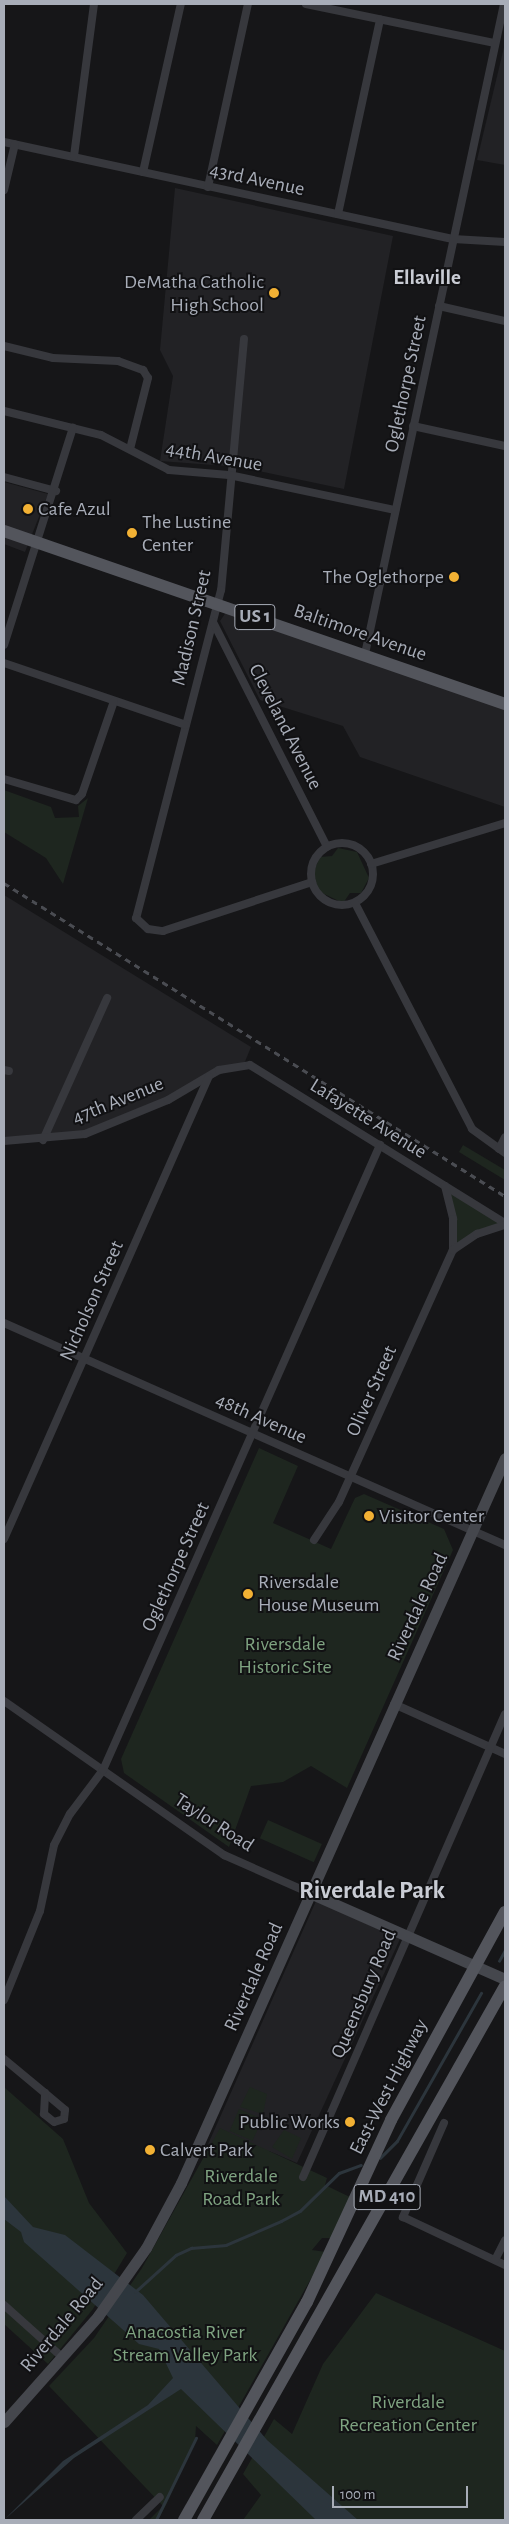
<!DOCTYPE html>
<style>
body{margin:0}
#map{position:relative;width:509px;height:2524px;overflow:hidden;background:#161618;font-family:"Alegreya Sans",sans-serif}
div>[style]{position:absolute}
[style*='--x']{left:calc(var(--x)*1px);top:calc(var(--y)*1px);width:calc(var(--w)*1px);rotate:calc(var(--a)*1deg)}
.built>*{inset:0;background:#222225}
.green>*{inset:0;background:#1e261f;transform-origin:0 0}
.water>*{inset:0;background:#2c353c}
.stream>*{height:2.5px;margin:-1.25px;padding:0 1.25px;transform-origin:1.25px;border-radius:1.25px;background:#2c353c}
.street>*{height:8px;margin:-4px;padding:0 4px;transform-origin:4px;border-radius:4px;background:#37383d}
.street>.ring{margin:-4px;padding:0;box-sizing:content-box;background:none;border:8px solid #37383d;border-radius:50%}
.secondary>*{height:11px;margin:-5.5px;padding:0 5.5px;transform-origin:5.5px;border-radius:5.5px;background:#45474d}
.primary>*{height:12px;margin:-6px;padding:0 6px;transform-origin:6px;border-radius:6px;background:#53555c}
.rail>*{height:2.5px;margin-top:-1.25px;transform-origin:0;background:repeating-linear-gradient(90deg,#4a4c52 0 6px,transparent 0 11px)}
.dots>*{width:14px;height:14px;translate:-50% -50%;box-sizing:border-box;border:2px solid #111113;border-radius:50%}
span{translate:-50% -50%;white-space:nowrap;text-align:center;line-height:1.15;-webkit-text-stroke:4px #111113;paint-order:stroke}
.shield-label span{padding:1px 4px;background:#111113;border:1px solid;border-radius:4px;-webkit-text-stroke-width:0}
.shield-label{font-size:19px;color:#a8adb8;font-weight:700}
.street-label{font-size:20px;color:#a8adb8}
.poi-label{font-size:20px;color:#a8adb8}
.right{translate:-100% -50%;text-align:right}
.left{translate:0 -50%;text-align:left}
.park-label{font-size:20px;color:#7fa381}
.neighbourhood-label{font-size:21px;color:#c9ccd4;font-weight:700}
.district-label{font-size:25px;color:#c9ccd4;font-weight:700}
.frame{position:absolute;inset:0;border:5px solid #a8adb8;pointer-events:none}
.scale{position:absolute;left:332px;top:2486px;width:136px;height:22px;box-sizing:border-box;border:2px solid #a8adb8;border-top:0;padding-left:6px;font-size:15px;line-height:18px;white-space:nowrap;color:#a8adb8;-webkit-text-stroke:4px #111113;paint-order:stroke}
</style>
<div id="map">
<div class="built">
<div style="clip-path:polygon(505px 43px,505px 165px,477px 160px)"></div>
<div style="clip-path:polygon(175px 188px,393px 236px,344px 489px,240px 467px,160px 461px,173px 376px,160px 350px)"></div>
<div style="clip-path:polygon(4px 482px,48px 494px,25px 552px,4px 544px)"></div>
<div style="clip-path:polygon(229px 608px,503px 703px,505px 692px,505px 807px,360px 757px,343px 726px,260px 700px,220px 621px)"></div>
<div style="clip-path:polygon(4px 895px,251px 1047px,244px 1064px,85px 1134px,4px 1138px)"></div>
<div style="clip-path:polygon(316px 1901px,400px 1939px,297px 2163px,269px 2151px,259px 2174px,205px 2151px)"></div>
</div>
<div class="green">
<div style="clip-path:polygon(4px 790px,51px 807px,55px 818px,79px 817px,78px 806px,88px 798px,63px 884px,46px 858px,4px 832px)"></div>
<div style="clip-path:polygon(338px 848px,357px 852px,369px 878px,361px 893px,350px 893px,343px 903px,318px 891px,313px 873px,320px 857px,332px 856px)"></div>
<div style="clip-path:polygon(463px 1145px,505px 1170px,505px 1180px,459px 1152px)"></div>
<div style="clip-path:polygon(445px 1186px,505px 1223px,454px 1250px)"></div>
<div style="clip-path:polygon(259px 1448px,298px 1466px,273px 1523px,331px 1549px,355px 1498px,364px 1494px,444px 1529px,453px 1550px,347px 1788px,311px 1766px,283px 1782px,251px 1786px,229px 1847px,124px 1773px,121px 1759px)"></div>
<div style="left:268px;top:1820px;width:59px;height:20px;rotate:24deg"></div>
<div style="clip-path:polygon(4px 2087px,63px 2139px,89px 2203px,127px 2253px,93px 2309px,48px 2364px,4px 2324px)"></div>
<div style="clip-path:polygon(250px 2087px,267px 2094px,263px 2114px,240px 2107px)"></div>
<div style="left:239px;top:2109px;width:25px;height:24px;rotate:23deg"></div>
<div style="clip-path:polygon(220px 2128px,327px 2178px,325px 2185px,350px 2197px,332px 2238px,322px 2238px,312px 2250px,326px 2252px,217px 2445px,196px 2426px,195px 2441px,166px 2505px,158px 2520px,149px 2520px,163px 2506px,49px 2386px,94px 2338px,142px 2268px)"></div>
<div style="clip-path:polygon(284px 2130px,301px 2138px,292px 2159px,272px 2147px)"></div>
<div style="clip-path:polygon(376px 2293px,505px 2351px,505px 2520px,243px 2520px,261px 2495px,243px 2474px,274px 2419px,292px 2434px,323px 2364px)"></div>
</div>
<div class="water">
<div style="clip-path:polygon(4px 2196px,33px 2227px,65px 2235px,143px 2295px,267px 2440px,358px 2520px,316px 2520px,181px 2389px,74px 2458px,4px 2520px,63px 2461px,148px 2405px,173px 2378px,159px 2349px,139px 2344px,24px 2242px,21px 2232px,4px 2219px)"></div>
</div>
<div class="stream">
<div style="--x:499;--y:1961;--w:13;--a:-61"></div>
<div style="--x:380;--y:2158;--w:24;--a:-45"></div>
<div style="--x:397;--y:2141;--w:170;--a:-60.4"></div>
<div style="--x:135;--y:2292;--w:55;--a:-42.1"></div>
<div style="--x:176;--y:2255;--w:17;--a:-25"></div>
<div style="--x:191;--y:2248;--w:35;--a:-5"></div>
<div style="--x:226;--y:2245;--w:60;--a:-23.6"></div>
<div style="--x:281;--y:2221;--w:21;--a:-28"></div>
<div style="--x:300;--y:2211;--w:54;--a:-44.3"></div>
<div style="--x:339;--y:2173;--w:23;--a:-20"></div>
<div style="--x:156;--y:2520;--w:91;--a:-64"></div>
</div>
<div class="street">
<div style="--x:306;--y:4;--w:193;--a:11.7"></div>
<div style="--x:4;--y:142;--w:459;--a:12.2"></div>
<div style="--x:453;--y:239;--w:52;--a:3.3"></div>
<div style="--x:74;--y:156;--w:153;--a:-82.5"></div>
<div style="--x:143;--y:172;--w:172;--a:-77.3"></div>
<div style="--x:208;--y:187;--w:187;--a:-77.7"></div>
<div style="--x:4;--y:190;--w:47;--a:-76.6"></div>
<div style="--x:338;--y:214;--w:199;--a:-77.8"></div>
<div style="--x:439;--y:306;--w:68;--a:12.8"></div>
<div style="--x:244;--y:339;--w:252;--a:95.2"></div>
<div style="--x:221;--y:590;--w:339;--a:104.5"></div>
<div style="--x:136;--y:918;--w:16;--a:43"></div>
<div style="--x:148;--y:929;--w:15;--a:8"></div>
<div style="--x:163;--y:931;--w:157;--a:-18.2"></div>
<div style="--x:4;--y:346;--w:50;--a:13.8"></div>
<div style="--x:53;--y:358;--w:65;--a:2.6"></div>
<div style="--x:118;--y:361;--w:27;--a:20"></div>
<div style="--x:143;--y:370;--w:9;--a:58"></div>
<div style="--x:148;--y:378;--w:73;--a:104.2"></div>
<div style="--x:4;--y:411;--w:100;--a:13.9"></div>
<div style="--x:101;--y:435;--w:76;--a:27.2"></div>
<div style="--x:169;--y:470;--w:60;--a:4.8"></div>
<div style="--x:229;--y:475;--w:170;--a:11.9"></div>
<div style="--x:413;--y:426;--w:94;--a:12.3"></div>
<div style="--x:4;--y:477;--w:54;--a:15.1"></div>
<div style="--x:213;--y:622;--w:252;--a:63.1"></div>
<div style="--x:4;--y:645;--w:228;--a:-72.4"></div>
<div style="--x:365;--y:654;--w:665;--a:-77.93"></div>
<div style="--x:4;--y:663;--w:192;--a:18.8"></div>
<div style="--x:4;--y:779;--w:75;--a:16.3"></div>
<div style="--x:76;--y:800;--w:8;--a:-45"></div>
<div style="--x:82;--y:794;--w:98;--a:-71"></div>
<div class="ring" style="left:311px;top:843px;width:54px;height:54px"></div>
<div style="--x:371;--y:864;--w:140;--a:-17"></div>
<div style="--x:355;--y:903;--w:254;--a:62.6"></div>
<div style="--x:472;--y:1129;--w:41;--a:36"></div>
<div style="--x:4;--y:1070;--w:5;--a:11"></div>
<div style="--x:43;--y:1140;--w:156;--a:-65.7"></div>
<div style="--x:4;--y:1141;--w:81;--a:-4.9"></div>
<div style="--x:85;--y:1134;--w:90;--a:-22.3"></div>
<div style="--x:168;--y:1100;--w:59;--a:-30.5"></div>
<div style="--x:219;--y:1070;--w:31;--a:-9"></div>
<div style="--x:250;--y:1065;--w:300;--a:31.8"></div>
<div style="--x:499;--y:1149;--w:13;--a:-63"></div>
<div style="--x:445;--y:1186;--w:34;--a:76"></div>
<div style="--x:453;--y:1219;--w:31;--a:90"></div>
<div style="--x:4;--y:1323;--w:548;--a:23.9"></div>
<div style="--x:4;--y:1539;--w:506;--a:-66.12"></div>
<div style="--x:314;--y:1540;--w:45;--a:-56.7"></div>
<div style="--x:339;--y:1502;--w:277;--a:-65.7"></div>
<div style="--x:453;--y:1250;--w:29;--a:-34"></div>
<div style="--x:477;--y:1234;--w:29;--a:-18"></div>
<div style="--x:4;--y:1701;--w:269;--a:35"></div>
<div style="--x:224;--y:1855;--w:96;--a:23.9"></div>
<div style="--x:394;--y:1704;--w:122;--a:24.2"></div>
<div style="--x:4;--y:2000;--w:96;--a:-68"></div>
<div style="--x:40;--y:1911;--w:67;--a:-78"></div>
<div style="--x:54;--y:1845;--w:35;--a:-63"></div>
<div style="--x:70;--y:1814;--w:55;--a:-53.1"></div>
<div style="--x:103;--y:1770;--w:684;--a:-66.1"></div>
<div style="--x:4;--y:2059;--w:53;--a:39.7"></div>
<div style="--x:45;--y:2093;--w:26;--a:40"></div>
<div style="--x:65;--y:2110;--w:9;--a:96"></div>
<div style="--x:64;--y:2119;--w:10;--a:163"></div>
<div style="--x:54;--y:2122;--w:13;--a:-141"></div>
<div style="--x:44;--y:2114;--w:21;--a:-87"></div>
<div style="--x:444;--y:2123;--w:103;--a:113.6"></div>
<div style="--x:403;--y:2217;--w:113;--a:25.2"></div>
<div style="--x:303;--y:2177;--w:505;--a:-66.43"></div>
<div style="--x:495;--y:2260;--w:22;--a:-63"></div>
<div style="--x:4;--y:2305;--w:78;--a:41.9"></div>
<div style="--x:136;--y:2520;--w:33;--a:-44"></div>
</div>
<div class="secondary">
<div style="--x:312;--y:1894;--w:211;--a:23.8"></div>
<div style="--x:4;--y:2422;--w:142;--a:-48.4"></div>
<div style="--x:98;--y:2316;--w:83;--a:-54.8"></div>
<div style="--x:146;--y:2248;--w:74;--a:-61.7"></div>
<div style="--x:181;--y:2183;--w:794;--a:-65.92"></div>
</div>
<div class="primary">
<div style="--x:4;--y:531;--w:530;--a:19.05"></div>
<div style="--x:184;--y:2520;--w:250;--a:-60.6"></div>
<div style="--x:307;--y:2302;--w:200;--a:-65.2"></div>
<div style="--x:391;--y:2120;--w:237;--a:-61.3"></div>
<div style="--x:203;--y:2520;--w:613;--a:-60.51"></div>
</div>
<div class="rail">
<div style="--x:4;--y:883;--w:591;--a:32"></div>
</div>
<div class="dots">
<div style="left:274px;top:293px;background:#f2b134"></div>
<div style="left:28px;top:509px;background:#f2b134"></div>
<div style="left:132px;top:533px;background:#f2b134"></div>
<div style="left:454px;top:577px;background:#f2b134"></div>
<div style="left:369px;top:1516px;background:#f2b134"></div>
<div style="left:248px;top:1594px;background:#f2b134"></div>
<div style="left:350px;top:2122px;background:#f2b134"></div>
<div style="left:150px;top:2150px;background:#f2b134"></div>
</div>
<div class="shield-label">
<span style="left:255px;top:617px">US 1</span>
<span style="left:387px;top:2197px">MD 410</span>
</div>
<div class="street-label">
<span style="left:257px;top:180px;rotate:12deg">43rd Avenue</span>
<span style="left:406px;top:384px;rotate:-78deg">Oglethorpe Street</span>
<span style="left:214px;top:457px;rotate:10deg">44th Avenue</span>
<span style="left:192px;top:628px;rotate:-77deg">Madison Street</span>
<span style="left:360px;top:633px;rotate:19deg">Baltimore Avenue</span>
<span style="left:285px;top:727px;rotate:63deg">Cleveland Avenue</span>
<span style="left:118px;top:1101px;rotate:-22deg">47th Avenue</span>
<span style="left:368px;top:1119px;rotate:32deg">Lafayette Avenue</span>
<span style="left:92px;top:1301px;rotate:-66deg">Nicholson Street</span>
<span style="left:372px;top:1391px;rotate:-66deg">Oliver Street</span>
<span style="left:261px;top:1419px;rotate:24deg">48th Avenue</span>
<span style="left:176px;top:1567px;rotate:-66deg">Oglethorpe Street</span>
<span style="left:418px;top:1607px;rotate:-65deg">Riverdale Road</span>
<span style="left:214px;top:1823px;rotate:33deg">Taylor Road</span>
<span style="left:254px;top:1977px;rotate:-66deg">Riverdale Road</span>
<span style="left:364px;top:1994px;rotate:-67deg">Queensbury Road</span>
<span style="left:389px;top:2087px;rotate:-63deg">East-West Highway</span>
<span style="left:62px;top:2325px;rotate:-50deg">Riverdale Road</span>
</div>
<div class="poi-label">
<span class="right" style="left:264px;top:294px">DeMatha Catholic<br>High School</span>
<span class="left" style="left:38px;top:509px">Cafe Azul</span>
<span class="left" style="left:142px;top:534px">The Lustine<br>Center</span>
<span class="right" style="left:444px;top:577px">The Oglethorpe</span>
<span class="left" style="left:379px;top:1516px">Visitor Center</span>
<span class="left" style="left:258px;top:1594px">Riversdale<br>House Museum</span>
<span class="right" style="left:340px;top:2122px">Public Works</span>
<span class="left" style="left:160px;top:2150px">Calvert Park</span>
</div>
<div class="park-label">
<span style="left:285px;top:1656px">Riversdale<br>Historic Site</span>
<span style="left:241px;top:2188px">Riverdale<br>Road Park</span>
<span style="left:185px;top:2344px">Anacostia River<br>Stream Valley Park</span>
<span style="left:408px;top:2414px">Riverdale<br>Recreation Center</span>
</div>
<div class="neighbourhood-label">
<span style="left:427px;top:278px">Ellaville</span>
</div>
<div class="district-label">
<span style="left:372px;top:1891px">Riverdale Park</span>
</div>
<div class="frame"></div>
<div class="scale">100 m</div>
</div>
